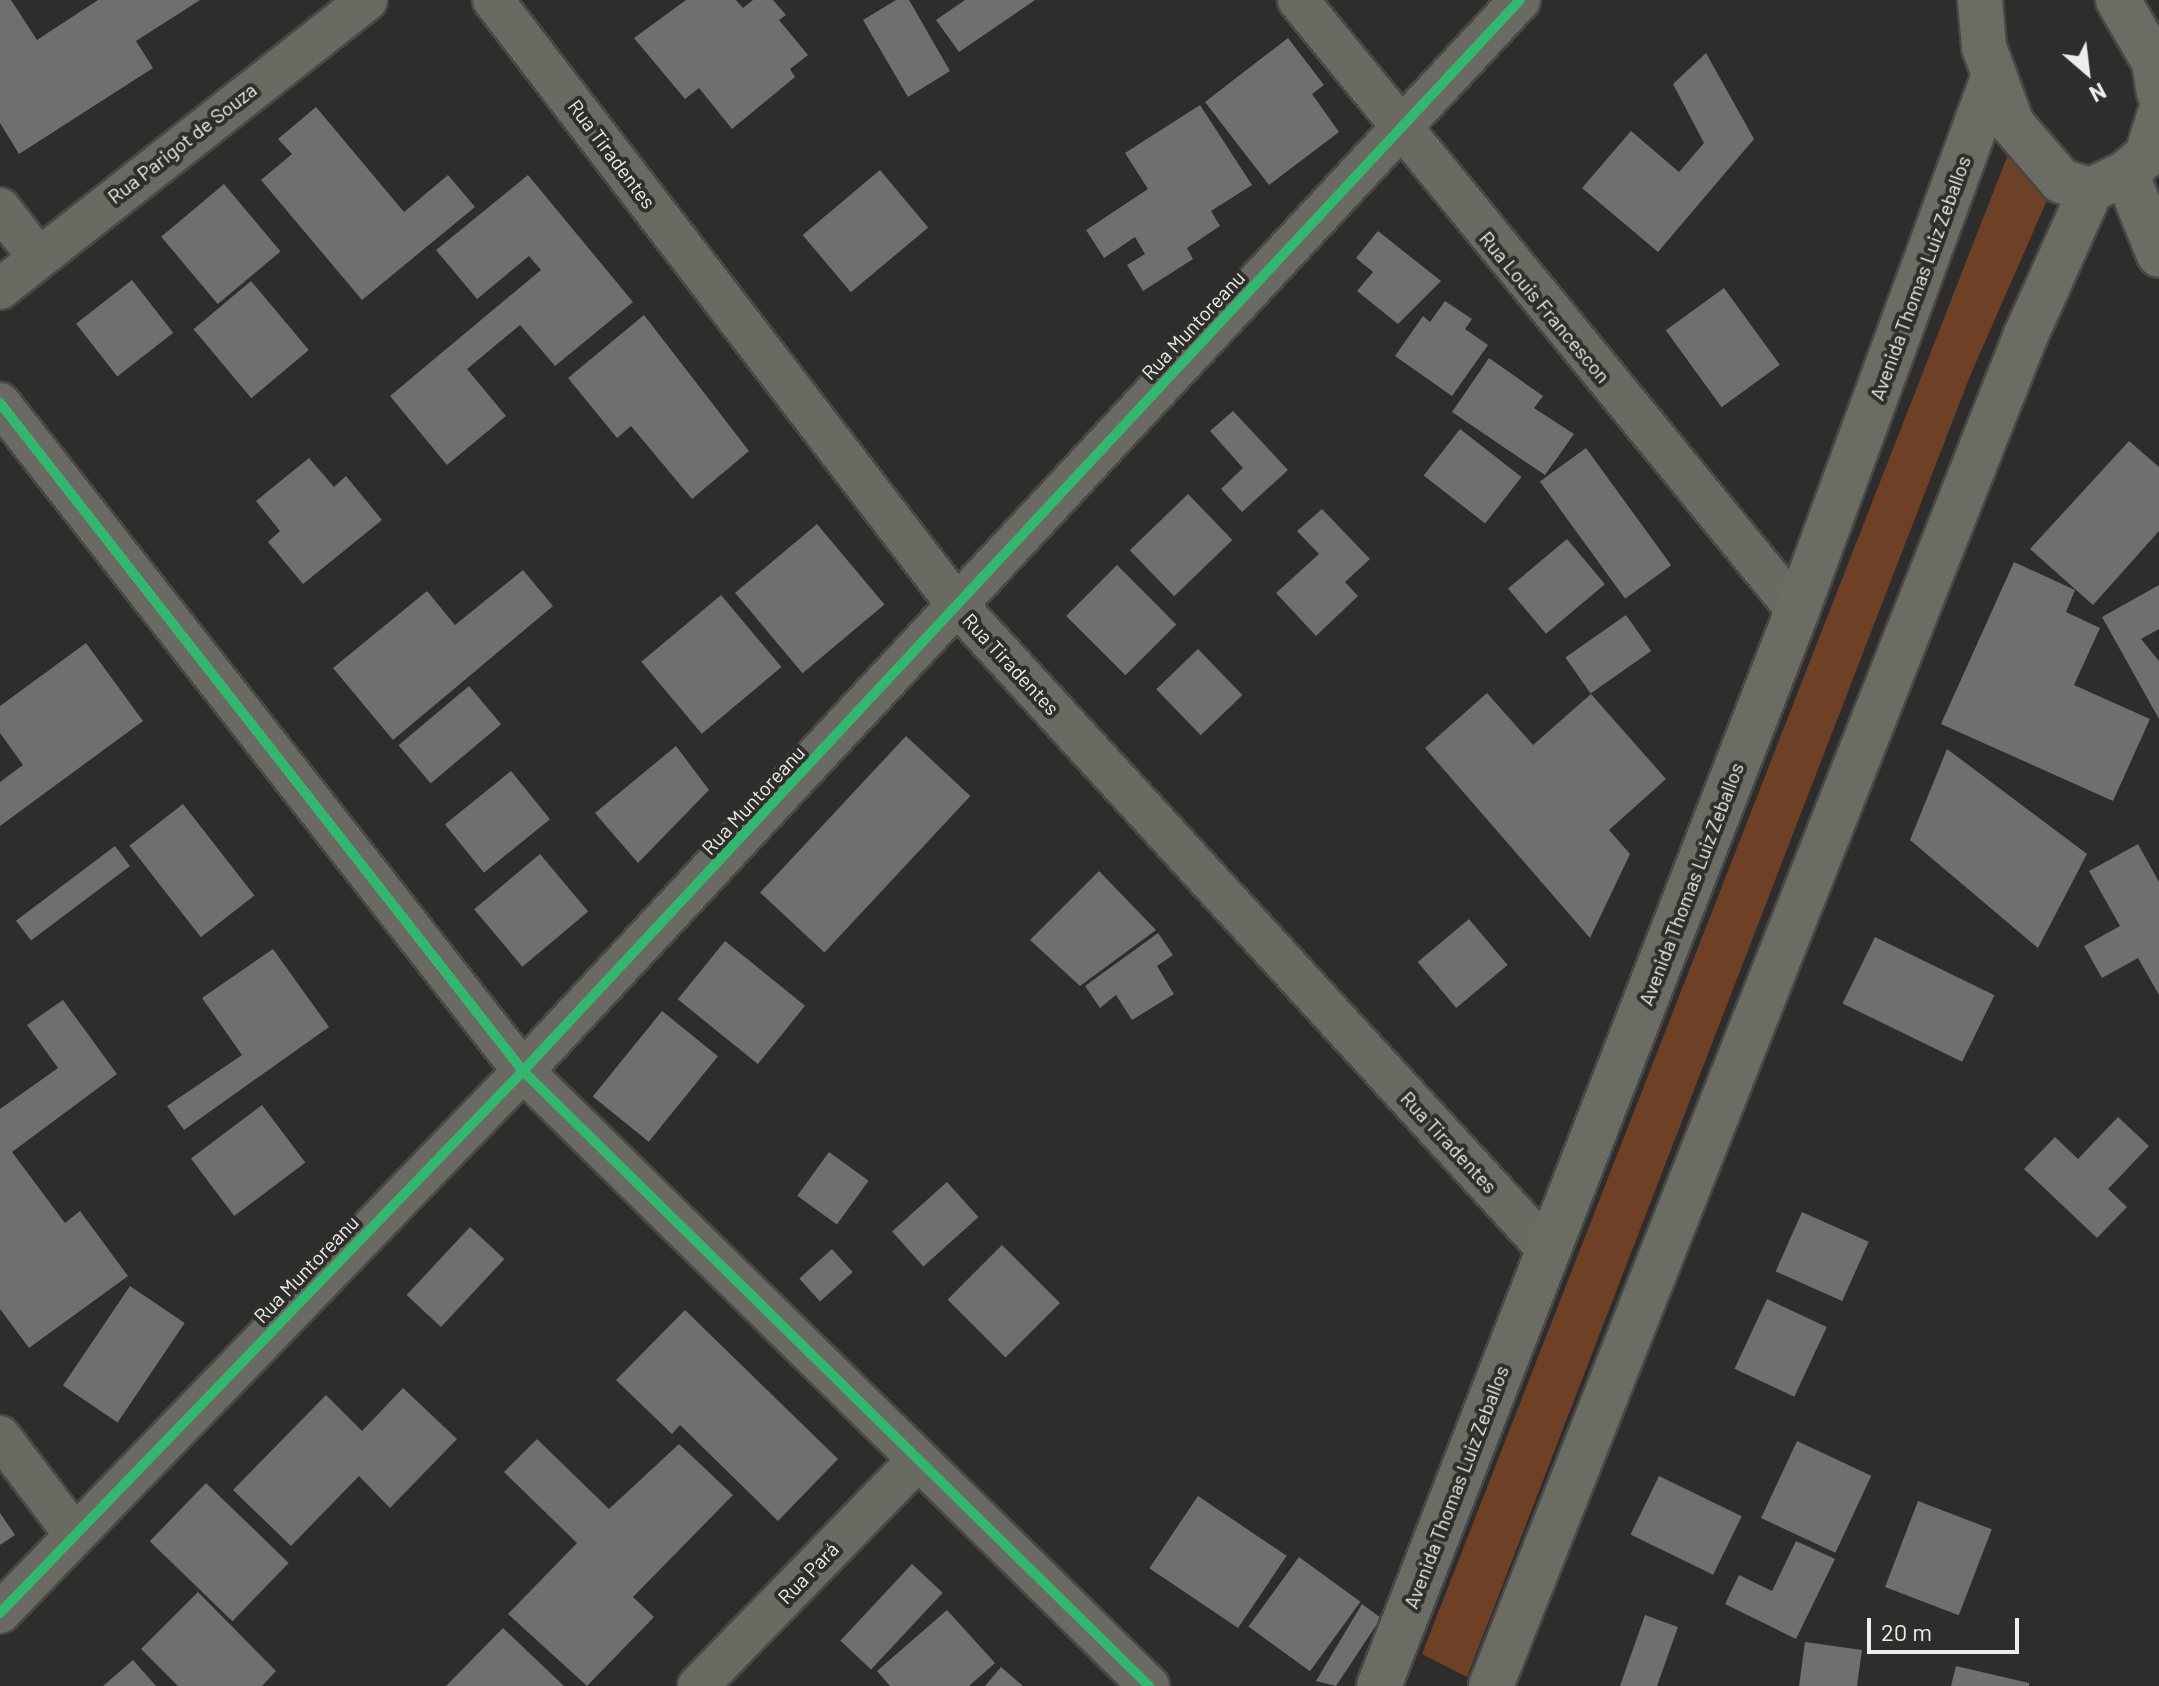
<!DOCTYPE html>
<meta charset="utf-8">
<style>
body{margin:0}
#map{position:relative;width:2159px;height:1686px;overflow:hidden;background:#2e2d2c;font-family:Barlow,sans-serif}
div>[style]{position:absolute}
[style*='--x']{left:calc(var(--x)*1px);top:calc(var(--y)*1px);width:calc(var(--w)*1px);rotate:calc(var(--a)*1deg)}
.green>*{inset:0;background:#6e4127}
.building>*{inset:0;background:#706f6e;transform-origin:0 0}
.roads{filter:drop-shadow(2px 0 #494847) drop-shadow(-2px 0 #494847) drop-shadow(0 2px #494847) drop-shadow(0 -2px #494847)}
.minor>*{height:40px;margin:-20px;padding:0 20px;transform-origin:20px;border-radius:20px;background:#6a6a62}
.secondary>*{height:44px;margin:-22px;padding:0 22px;transform-origin:22px;border-radius:22px;background:#6b6c63}
.cycleway>*{height:10px;margin:-5px;padding:0 5px;transform-origin:5px;border-radius:5px;background:#33b770}
span{translate:-50% -50%;white-space:nowrap;text-align:center;line-height:1.15;-webkit-text-stroke:8px #2f2e2b;paint-order:stroke}
.street-label{font-size:20px;color:#eeedeb}
.north{position:absolute;left:2047px;top:32px;width:80px;height:80px;-webkit-text-stroke:6px #2f2e2b;paint-order:stroke;rotate:152deg;font-size:22px;font-weight:700;line-height:32px;text-align:center;color:#eeedeb}
.north::after{content:'';display:block;margin:auto;width:28px;height:36px;background:#eeedeb;clip-path:polygon(50% 0,100% 100%,50% 72%,0 100%)}
.scale{position:absolute;left:1867px;top:1618px;width:152px;height:36px;box-sizing:border-box;border:4px solid #eeedeb;border-top:0;padding-left:10px;font-size:24px;line-height:28px;white-space:nowrap;color:#eeedeb;-webkit-text-stroke:6px #2f2e2b;paint-order:stroke}
</style>
<div id="map">
<div class="green">
<div style="clip-path:polygon(2009px 152px,2048px 198px,1970px 376px,1467px 1677px,1422px 1654px)"></div>
</div>
<div class="building">
<div style="clip-path:polygon(0 0,11px 0,37px 40px,98px 0,200px 0,136px 41px,153px 68px,19px 154px,0 123px)"></div>
<div style="clip-path:polygon(686px 0,736px 0,743px 8px,753px 0,773px 0,786px 15px,779px 20px,808px 55px,790px 69px,795px 77px,732px 129px,699px 88px,685px 99px,634px 38px)"></div>
<div style="clip-path:polygon(896px 0,909px 0,950px 71px,908px 97px,863px 20px)"></div>
<div style="clip-path:polygon(965px 0,1035px 0,959px 52px,936px 20px)"></div>
<div style="clip-path:polygon(1288px 38px,1324px 85px,1312px 94px,1339px 132px,1269px 185px,1205px 102px)"></div>
<div style="clip-path:polygon(1706px 53px,1754px 139px,1658px 252px,1582px 188px,1631px 131px,1679px 172px,1704px 143px,1673px 84px)"></div>
<div style="clip-path:polygon(1200px 105px,1252px 185px,1211px 211px,1220px 226px,1187px 248px,1193px 259px,1143px 291px,1127px 265px,1145px 254px,1135px 237px,1104px 258px,1086px 230px,1148px 189px,1125px 153px)"></div>
<div style="clip-path:polygon(316px 107px,404px 212px,448px 175px,475px 207px,362px 300px,261px 180px,292px 154px,278px 139px)"></div>
<div style="left:880px;top:170px;width:75px;height:101px;rotate:50deg"></div>
<div style="clip-path:polygon(528px 175px,633px 302px,555px 366px,520px 325px,467px 369px,506px 416px,447px 465px,390px 396px,541px 270px,529px 256px,477px 299px,436px 250px)"></div>
<div style="left:224px;top:184px;width:88px;height:82px;rotate:50deg"></div>
<div style="clip-path:polygon(1378px 231px,1441px 281px,1398px 324px,1357px 291px,1373px 272px,1356px 258px)"></div>
<div style="left:132px;top:280px;width:67px;height:71px;rotate:52deg"></div>
<div style="left:251px;top:281px;width:90px;height:75px;rotate:50deg"></div>
<div style="left:1724px;top:288px;width:95px;height:72px;rotate:54deg"></div>
<div style="clip-path:polygon(1445px 301px,1472px 319px,1465px 329px,1488px 345px,1452px 396px,1395px 356px,1423px 316px,1430px 322px)"></div>
<div style="clip-path:polygon(644px 315px,749px 451px,692px 499px,631px 426px,617px 438px,568px 378px)"></div>
<div style="clip-path:polygon(1489px 358px,1543px 396px,1534px 408px,1574px 434px,1545px 475px,1452px 412px)"></div>
<div style="clip-path:polygon(1233px 411px,1288px 470px,1242px 512px,1221px 489px,1243px 468px,1210px 431px)"></div>
<div style="left:1460px;top:429px;width:78px;height:59px;rotate:38deg"></div>
<div style="clip-path:polygon(2129px 441px,2159px 467px,2159px 531px,2093px 605px,2030px 549px)"></div>
<div style="left:1586px;top:448px;width:145px;height:57px;rotate:54deg"></div>
<div style="clip-path:polygon(309px 458px,334px 487px,346px 476px,382px 520px,303px 584px,268px 542px,280px 531px,256px 501px)"></div>
<div style="left:1188px;top:494px;width:64px;height:81px;rotate:46deg"></div>
<div style="clip-path:polygon(1322px 509px,1370px 559px,1345px 582px,1358px 596px,1316px 636px,1276px 593px,1319px 554px,1297px 531px)"></div>
<div style="left:817px;top:524px;width:105px;height:107px;rotate:50deg"></div>
<div style="left:1567px;top:539px;width:59px;height:77px;rotate:50deg"></div>
<div style="clip-path:polygon(2014px 562px,2075px 590px,2066px 612px,2100px 628px,2074px 685px,2150px 719px,2113px 801px,1941px 724px)"></div>
<div style="left:1117px;top:565px;width:84px;height:72px;rotate:45deg"></div>
<div style="clip-path:polygon(523px 570px,553px 606px,393px 740px,333px 668px,427px 591px,455px 625px)"></div>
<div style="clip-path:polygon(2159px 585px,2159px 629px,2141px 639px,2159px 661px,2159px 719px,2102px 617px)"></div>
<div style="left:721px;top:595px;width:94px;height:104px;rotate:50deg"></div>
<div style="left:1626px;top:615px;width:44px;height:74px;rotate:55deg"></div>
<div style="clip-path:polygon(86px 643px,143px 721px,0 826px,0 782px,23px 765px,0 733px,0 706px)"></div>
<div style="left:1198px;top:649px;width:64px;height:58px;rotate:46deg"></div>
<div style="left:469px;top:686px;width:50px;height:92px;rotate:50deg"></div>
<div style="clip-path:polygon(1487px 693px,1533px 745px,1591px 694px,1666px 779px,1609px 830px,1630px 854px,1590px 938px,1425px 748px)"></div>
<div style="left:906px;top:736px;width:88px;height:214px;rotate:43deg"></div>
<div style="clip-path:polygon(676px 746px,709px 790px,638px 863px,595px 813px)"></div>
<div style="clip-path:polygon(1947px 749px,2087px 854px,2038px 948px,1910px 840px)"></div>
<div style="left:511px;top:771px;width:62px;height:85px;rotate:51deg"></div>
<div style="left:183px;top:804px;width:116px;height:68px;rotate:52deg"></div>
<div style="clip-path:polygon(2138px 844px,2159px 882px,2159px 995px,2138px 958px,2102px 978px,2084px 946px,2120px 926px,2089px 871px)"></div>
<div style="left:115px;top:846px;width:25px;height:124px;rotate:53deg"></div>
<div style="left:540px;top:854px;width:75px;height:86px;rotate:50deg"></div>
<div style="clip-path:polygon(1099px 871px,1156px 930px,1080px 986px,1030px 940px)"></div>
<div style="left:1469px;top:919px;width:60px;height:67px;rotate:50deg"></div>
<div style="clip-path:polygon(1158px 933px,1173px 955px,1157px 966px,1174px 994px,1132px 1020px,1116px 995px,1100px 1008px,1085px 986px)"></div>
<div style="left:1875px;top:937px;width:133px;height:74px;rotate:26deg"></div>
<div style="left:725px;top:941px;width:103px;height:75px;rotate:39deg"></div>
<div style="clip-path:polygon(273px 949px,329px 1027px,184px 1130px,167px 1106px,242px 1055px,202px 998px)"></div>
<div style="clip-path:polygon(63px 1000px,117px 1074px,12px 1152px,65px 1223px,80px 1211px,128px 1276px,29px 1348px,0 1309px,0 1109px,58px 1068px,27px 1025px)"></div>
<div style="left:662px;top:1011px;width:72px;height:110px;rotate:39deg"></div>
<div style="left:262px;top:1105px;width:72px;height:89px;rotate:53deg"></div>
<div style="clip-path:polygon(2118px 1117px,2149px 1146px,2108px 1189px,2127px 1207px,2097px 1238px,2024px 1169px,2055px 1137px,2078px 1159px)"></div>
<div style="left:829px;top:1152px;width:49px;height:54px;rotate:36deg"></div>
<div style="left:947px;top:1182px;width:47px;height:74px;rotate:48deg"></div>
<div style="left:1802px;top:1212px;width:73px;height:65px;rotate:24deg"></div>
<div style="left:470px;top:1227px;width:47px;height:93px;rotate:43deg"></div>
<div style="left:1002px;top:1245px;width:82px;height:77px;rotate:45deg"></div>
<div style="left:832px;top:1249px;width:31px;height:44px;rotate:48deg"></div>
<div style="left:130px;top:1286px;width:66px;height:120px;rotate:34deg"></div>
<div style="left:1767px;top:1299px;width:66px;height:77px;rotate:25deg"></div>
<div style="clip-path:polygon(685px 1310px,838px 1459px,778px 1521px,680px 1425px,672px 1434px,616px 1380px)"></div>
<div style="clip-path:polygon(403px 1388px,457px 1439px,390px 1508px,359px 1476px,291px 1546px,233px 1490px,326px 1395px,362px 1431px)"></div>
<div style="clip-path:polygon(537px 1439px,609px 1509px,679px 1444px,733px 1495px,633px 1597px,654px 1617px,587px 1686px,508px 1614px,577px 1543px,504px 1472px)"></div>
<div style="left:1797px;top:1441px;width:82px;height:85px;rotate:25deg"></div>
<div style="left:1659px;top:1476px;width:92px;height:65px;rotate:26deg"></div>
<div style="left:206px;top:1483px;width:115px;height:81px;rotate:44deg"></div>
<div style="left:1198px;top:1496px;width:107px;height:87px;rotate:34deg"></div>
<div style="left:1918px;top:1501px;width:79px;height:92px;rotate:21deg"></div>
<div style="clip-path:polygon(0 1513px,15px 1535px,0 1545px)"></div>
<div style="clip-path:polygon(1796px 1541px,1835px 1559px,1796px 1639px,1725px 1604px,1739px 1575px,1772px 1591px)"></div>
<div style="left:1299px;top:1557px;width:76px;height:86px;rotate:36deg"></div>
<div style="left:912px;top:1564px;width:42px;height:105px;rotate:43deg"></div>
<div style="clip-path:polygon(198px 1592px,276px 1671px,262px 1686px,178px 1686px,141px 1649px)"></div>
<div style="clip-path:polygon(1362px 1604px,1381px 1618px,1336px 1686px,1316px 1681px)"></div>
<div style="clip-path:polygon(947px 1610px,995px 1663px,969px 1686px,890px 1686px,877px 1671px)"></div>
<div style="clip-path:polygon(1645px 1615px,1678px 1627px,1657px 1686px,1620px 1686px)"></div>
<div style="clip-path:polygon(503px 1628px,564px 1686px,446px 1686px)"></div>
<div style="clip-path:polygon(1805px 1642px,1862px 1650px,1857px 1686px,1799px 1686px)"></div>
<div style="clip-path:polygon(133px 1660px,156px 1686px,103px 1686px)"></div>
<div style="clip-path:polygon(1956px 1666px,2029px 1683px,2029px 1686px,1951px 1686px)"></div>
<div style="clip-path:polygon(1001px 1667px,1023px 1686px,985px 1686px)"></div>
</div>
<div class="roads">
<div class="minor">
<div style="--x:493;--y:0;--w:764;--a:52.5"></div>
<div style="--x:958;--y:606;--w:873;--a:47.51"></div>
<div style="--x:1298;--y:0;--w:789;--a:50.76"></div>
<div style="--x:0;--y:208;--w:61;--a:52.4"></div>
<div style="--x:0;--y:289;--w:467;--a:-38.2"></div>
<div style="--x:0;--y:403;--w:848;--a:51.94"></div>
<div style="--x:523;--y:1071;--w:878;--a:44.49"></div>
<div style="--x:0;--y:1436;--w:123;--a:52.9"></div>
<div style="--x:0;--y:1613;--w:753;--a:-46.02"></div>
<div style="--x:523;--y:1071;--w:1463;--a:-47.05"></div>
<div style="--x:698;--y:1686;--w:315;--a:-45.8"></div>
</div>
<div class="secondary">
<div style="--x:1980;--y:0;--w:47;--a:85.1"></div>
<div style="--x:1984;--y:47;--w:82;--a:70"></div>
<div style="--x:2012;--y:124;--w:75;--a:49.3"></div>
<div style="--x:2061;--y:181;--w:31;--a:17"></div>
<div style="--x:2091;--y:190;--w:39;--a:-26"></div>
<div style="--x:2126;--y:173;--w:28;--a:-41"></div>
<div style="--x:2147;--y:155;--w:41;--a:-72.9"></div>
<div style="--x:2118;--y:0;--w:72;--a:59.9"></div>
<div style="--x:2154;--y:62;--w:31;--a:81"></div>
<div style="--x:2126;--y:173;--w:88;--a:68.1"></div>
<div style="--x:1379;--y:1686;--w:1153;--a:-68.75"></div>
<div style="--x:1797;--y:611;--w:568;--a:-69.81"></div>
<div style="--x:1491;--y:1686;--w:1453;--a:-68.4"></div>
<div style="--x:2026;--y:335;--w:159;--a:-65.9"></div>
</div>
</div>
<div class="cycleway">
<div style="--x:0;--y:403;--w:848;--a:51.94"></div>
<div style="--x:523;--y:1071;--w:878;--a:44.49"></div>
<div style="--x:0;--y:1613;--w:753;--a:-46.02"></div>
<div style="--x:523;--y:1071;--w:1463;--a:-47.05"></div>
</div>
<div class="street-label">
<span style="left:182px;top:143px;rotate:-38deg">Rua Parigot de Souza</span>
<span style="left:612px;top:154px;rotate:53deg">Rua Tiradentes</span>
<span style="left:1920px;top:278px;rotate:-70deg">Avenida Thomas Luiz Zeballos</span>
<span style="left:1545px;top:307px;rotate:50deg">Rua Louis Francescon</span>
<span style="left:1193px;top:325px;rotate:-47deg">Rua Muntoreanu</span>
<span style="left:1011px;top:664px;rotate:47deg">Rua Tiradentes</span>
<span style="left:753px;top:800px;rotate:-47deg">Rua Muntoreanu</span>
<span style="left:1691px;top:884px;rotate:-69deg">Avenida Thomas Luiz Zeballos</span>
<span style="left:1449px;top:1142px;rotate:47deg">Rua Tiradentes</span>
<span style="left:306px;top:1269px;rotate:-46deg">Rua Muntoreanu</span>
<span style="left:1456px;top:1487px;rotate:-69deg">Avenida Thomas Luiz Zeballos</span>
<span style="left:808px;top:1573px;rotate:-46deg">Rua Pará</span>
</div>
<div class="north">N</div>
<div class="scale">20 m</div>
</div>
